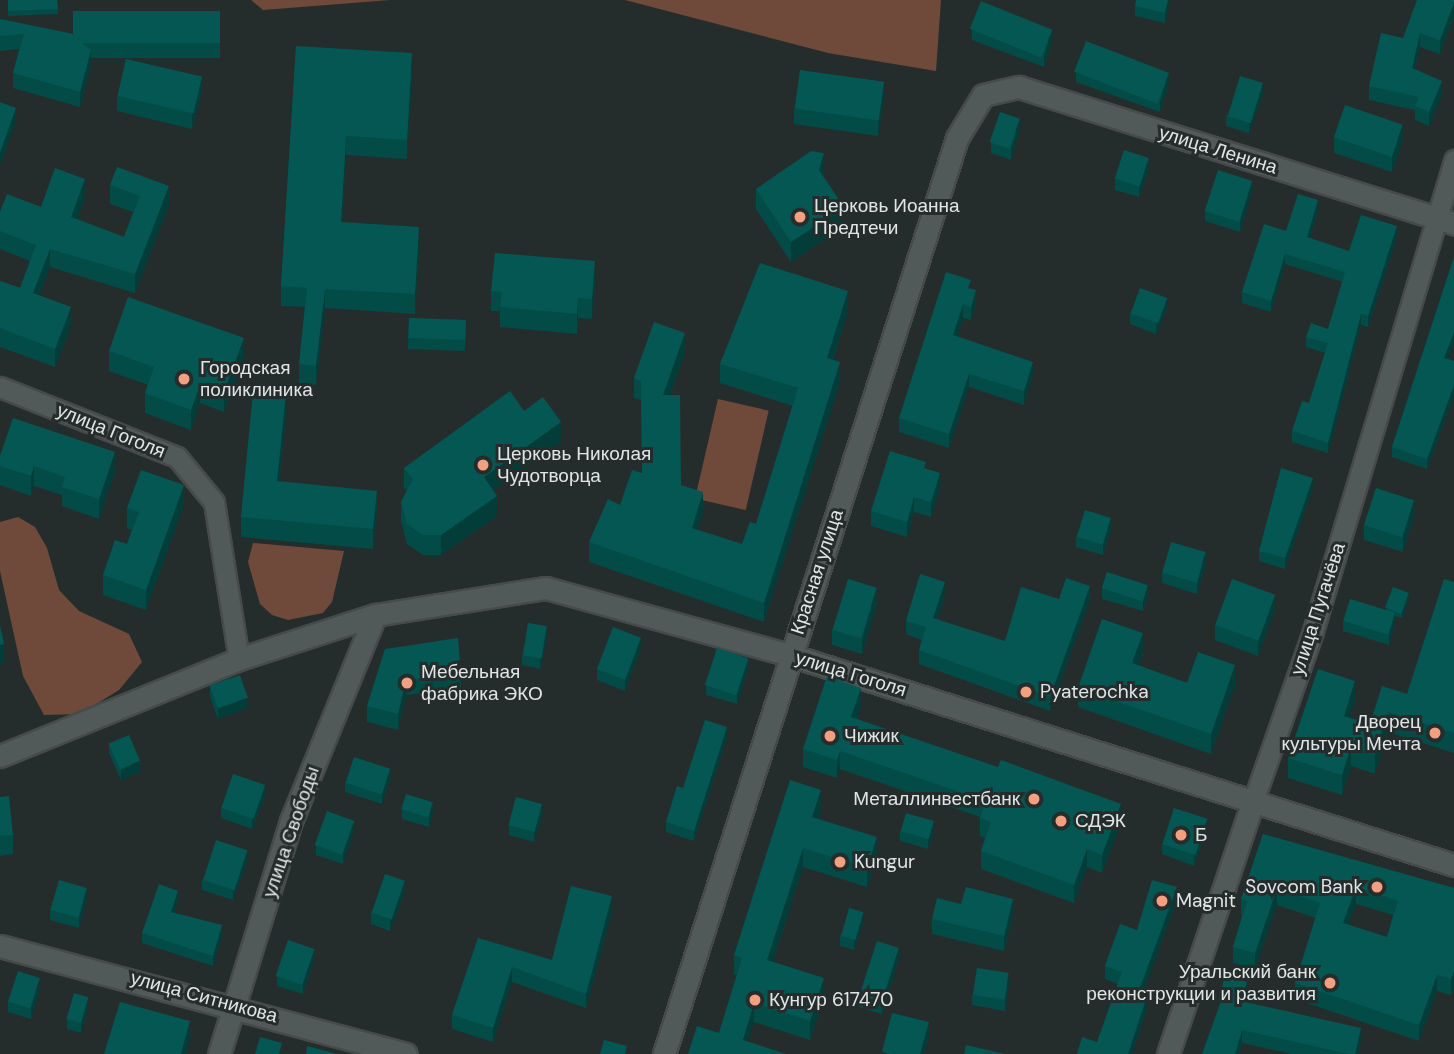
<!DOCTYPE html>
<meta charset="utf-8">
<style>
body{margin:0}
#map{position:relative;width:1454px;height:1054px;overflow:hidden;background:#252d2c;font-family:"DM Sans",sans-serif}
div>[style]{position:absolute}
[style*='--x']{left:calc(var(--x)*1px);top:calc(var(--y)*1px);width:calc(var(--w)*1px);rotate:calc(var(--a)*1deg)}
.green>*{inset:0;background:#6f4a3b;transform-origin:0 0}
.roads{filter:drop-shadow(2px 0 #454b4b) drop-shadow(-2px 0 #454b4b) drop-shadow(0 2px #454b4b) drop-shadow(0 -2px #454b4b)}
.minor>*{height:19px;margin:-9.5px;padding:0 9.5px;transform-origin:9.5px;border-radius:9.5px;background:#515a59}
.tertiary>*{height:21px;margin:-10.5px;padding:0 10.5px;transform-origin:10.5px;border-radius:10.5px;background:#515a59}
.secondary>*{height:21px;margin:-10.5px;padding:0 10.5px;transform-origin:10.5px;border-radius:10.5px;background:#515a59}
.wall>*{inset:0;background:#034b47;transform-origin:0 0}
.shaded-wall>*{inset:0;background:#033d3a;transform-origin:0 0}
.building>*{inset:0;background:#045753;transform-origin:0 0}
.dots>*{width:19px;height:19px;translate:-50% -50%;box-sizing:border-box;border:4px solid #252d2c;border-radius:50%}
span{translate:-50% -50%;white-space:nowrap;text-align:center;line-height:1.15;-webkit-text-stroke:6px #252d2c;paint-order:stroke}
.street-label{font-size:19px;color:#e1e6e5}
.poi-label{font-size:19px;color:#e1e6e5}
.left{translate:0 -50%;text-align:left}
.right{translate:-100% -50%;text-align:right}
</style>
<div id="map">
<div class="green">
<div style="clip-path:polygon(251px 0,390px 0,263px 10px)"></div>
<div style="clip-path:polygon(625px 0,941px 0,936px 71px,828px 53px)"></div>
<div style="left:718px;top:399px;width:52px;height:102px;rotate:13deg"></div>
<div style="clip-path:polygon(18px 517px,35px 527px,47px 548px,59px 590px,79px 611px,129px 634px,142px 662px,119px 690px,80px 714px,44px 715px,23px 676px,0 571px,0 522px)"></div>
<div style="clip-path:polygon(253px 543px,344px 551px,332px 602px,323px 613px,288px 620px,272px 615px,260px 604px,248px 562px)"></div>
</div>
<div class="roads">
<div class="minor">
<div style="--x:0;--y:387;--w:190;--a:21.6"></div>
<div style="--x:177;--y:457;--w:58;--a:50.6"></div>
<div style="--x:214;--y:502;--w:159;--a:81"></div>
<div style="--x:1254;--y:799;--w:178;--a:-70.6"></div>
<div style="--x:1313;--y:631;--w:492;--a:-73.3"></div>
</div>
<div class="tertiary">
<div style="--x:0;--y:756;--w:258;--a:-22.1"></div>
<div style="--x:239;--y:659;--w:143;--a:-17.9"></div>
<div style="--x:375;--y:615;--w:173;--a:-9"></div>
<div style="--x:546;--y:588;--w:253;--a:15.4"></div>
<div style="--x:790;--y:655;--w:696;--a:17.55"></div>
<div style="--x:235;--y:1003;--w:190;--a:-72.9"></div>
<div style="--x:291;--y:821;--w:222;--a:-67.8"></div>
<div style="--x:1168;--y:1054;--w:269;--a:-71.4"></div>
</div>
<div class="secondary">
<div style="--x:0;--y:946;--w:420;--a:14.9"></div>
<div style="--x:219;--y:1054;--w:53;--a:-72.6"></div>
<div style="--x:664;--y:1054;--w:962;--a:-72.26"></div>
<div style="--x:957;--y:138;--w:50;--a:-58.8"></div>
<div style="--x:983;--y:95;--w:37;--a:-13"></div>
<div style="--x:1019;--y:87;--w:456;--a:17.4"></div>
</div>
</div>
<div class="wall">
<div style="clip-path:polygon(8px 0,57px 0,58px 14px,8px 16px)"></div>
<div style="clip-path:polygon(1169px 0,1169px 6px,1165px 23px,1135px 16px,1135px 6px)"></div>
<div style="clip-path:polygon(1454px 0,1454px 17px,1440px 54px,1420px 47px,1415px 69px,1442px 95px,1429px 126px,1415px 120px,1415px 110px,1369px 100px,1369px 86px,1403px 38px)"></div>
<div style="clip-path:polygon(220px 11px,220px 58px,91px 58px,91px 65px,80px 107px,13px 88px,13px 73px,19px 49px,0 51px,0 19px,73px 34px)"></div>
<div style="clip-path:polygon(972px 30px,1052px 41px,1044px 67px,972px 40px)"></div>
<div style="clip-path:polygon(296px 46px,412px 73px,407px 159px,346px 155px,342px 222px,419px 246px,415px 314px,325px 308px,316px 385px,299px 383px,299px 364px,305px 307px,281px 306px,281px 286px)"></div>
<div style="clip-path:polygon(1076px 72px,1169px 83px,1160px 112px,1076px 82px)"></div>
<div style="clip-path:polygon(202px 92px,192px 129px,117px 111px,117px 96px)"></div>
<div style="clip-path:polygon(1263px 93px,1249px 133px,1226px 126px,1226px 116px)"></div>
<div style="clip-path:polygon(884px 97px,878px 136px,794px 124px,794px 109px)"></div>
<div style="clip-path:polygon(1020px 129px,1011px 160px,991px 153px,991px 143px)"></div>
<div style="clip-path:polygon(1334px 137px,1403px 140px,1392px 172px,1334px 153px)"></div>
<div style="clip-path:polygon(1149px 168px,1139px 197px,1115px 190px,1115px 179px)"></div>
<div style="clip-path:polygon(824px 173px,823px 176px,844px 226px,791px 262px,756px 209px,756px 189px)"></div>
<div style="clip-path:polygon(110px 185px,169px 205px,135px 293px,50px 267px,39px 295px,71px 326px,55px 367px,0 347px,0 281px,20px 288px,30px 261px,0 249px,0 212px,41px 207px,85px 198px,77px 219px,124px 237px,133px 212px,110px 204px)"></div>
<div style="clip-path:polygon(1252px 192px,1240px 232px,1205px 221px,1205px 211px)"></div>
<div style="clip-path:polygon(1318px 210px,1310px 238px,1349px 251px,1397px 236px,1368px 327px,1361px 325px,1328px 453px,1292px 442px,1292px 431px,1309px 403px,1325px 353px,1306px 347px,1306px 337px,1328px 329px,1343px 282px,1285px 264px,1271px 312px,1242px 303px,1242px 292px,1286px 231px)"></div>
<div style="clip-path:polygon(1454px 257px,1454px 342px,1447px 359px,1454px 361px,1454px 395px,1427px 469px,1392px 457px,1392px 447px)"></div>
<div style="clip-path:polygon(595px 280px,592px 319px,578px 318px,577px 334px,500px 327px,500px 311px,491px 311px,491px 291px)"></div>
<div style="clip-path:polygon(971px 289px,976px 304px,971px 320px,963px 318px,957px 336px,1033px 375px,1024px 405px,969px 387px,949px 448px,899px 432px,899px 418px)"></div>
<div style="clip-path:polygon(1167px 308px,1156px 334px,1130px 324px,1130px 313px)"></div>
<div style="clip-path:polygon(848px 311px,833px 360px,840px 382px,764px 622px,589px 562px,589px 542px,620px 505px,642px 473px,641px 400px,634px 398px,634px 378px,685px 352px,670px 395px,681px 485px,703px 512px,697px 530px,742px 544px,756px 524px,793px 406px,720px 383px,720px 364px)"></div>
<div style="left:409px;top:318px;width:57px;height:31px;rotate:2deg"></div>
<div style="clip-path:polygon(109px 351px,244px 358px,224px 412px,200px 403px,191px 430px,145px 413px,145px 393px,148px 385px,109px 371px)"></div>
<div style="clip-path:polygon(524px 411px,561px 442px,493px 490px,497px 516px,441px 555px,423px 555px,407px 544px,401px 521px,401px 502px,407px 491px,404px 488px,404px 468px)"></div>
<div style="clip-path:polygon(286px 414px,279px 482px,377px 511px,373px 549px,241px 537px,241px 517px)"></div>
<div style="clip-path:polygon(0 456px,115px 472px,99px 519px,62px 506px,62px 495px,34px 486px,31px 496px,0 485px)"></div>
<div style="clip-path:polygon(926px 468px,940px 488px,931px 517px,914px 512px,907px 537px,871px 526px,871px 511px)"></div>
<div style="clip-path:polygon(1313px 488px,1285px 569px,1259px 561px,1259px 551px)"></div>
<div style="clip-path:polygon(184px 505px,146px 610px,103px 595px,103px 575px,127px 544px,132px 530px,127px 528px,127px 508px)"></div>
<div style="clip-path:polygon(1414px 515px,1403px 552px,1364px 540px,1364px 525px)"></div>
<div style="clip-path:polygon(1111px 528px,1103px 555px,1076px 547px,1076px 537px)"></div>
<div style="clip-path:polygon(1206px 563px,1197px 594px,1162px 583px,1162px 573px)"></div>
<div style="clip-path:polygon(1454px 582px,1454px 753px,1388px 732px,1375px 774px,1351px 766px,1342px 795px,1288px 778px,1288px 758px,1355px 701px,1349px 718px,1370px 724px,1407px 694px)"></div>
<div style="clip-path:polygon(1102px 588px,1148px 595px,1143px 611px,1102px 599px)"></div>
<div style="clip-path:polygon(945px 596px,937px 620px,1005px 641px,1059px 599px,1090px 599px,1050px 711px,919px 664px,919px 650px,922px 640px,906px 634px,906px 621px)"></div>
<div style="clip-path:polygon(1409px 598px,1402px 618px,1395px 616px,1395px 623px,1389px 645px,1343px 631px,1343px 621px,1386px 610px,1386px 608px)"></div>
<div style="clip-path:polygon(877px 603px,862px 654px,832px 645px,832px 630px)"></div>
<div style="clip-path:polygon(1275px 610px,1258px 656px,1215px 640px,1215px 625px)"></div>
<div style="clip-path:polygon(547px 637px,540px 669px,522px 665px,522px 655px)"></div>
<div style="clip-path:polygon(641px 648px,625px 691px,597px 680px,597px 669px)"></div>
<div style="clip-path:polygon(385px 649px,461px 674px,461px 689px,406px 695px,398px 730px,367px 722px,367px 706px)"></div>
<div style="clip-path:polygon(1143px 653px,1138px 665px,1187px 683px,1235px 685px,1211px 754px,1078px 707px,1078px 688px)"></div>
<div style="clip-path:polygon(748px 668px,737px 704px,706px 695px,706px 685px)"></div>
<div style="clip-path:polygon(210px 686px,248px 708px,218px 719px,210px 696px)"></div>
<div style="clip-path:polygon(861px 706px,857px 719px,1121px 822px,1102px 873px,1087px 867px,1074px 903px,981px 869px,981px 851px,985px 838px,980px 836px,980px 817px,840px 769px,837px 778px,803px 767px,803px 749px)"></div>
<div style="clip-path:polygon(727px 737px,694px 841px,666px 832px,666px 822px,683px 788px)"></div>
<div style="clip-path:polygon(109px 743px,140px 772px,121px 780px,109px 753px)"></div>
<div style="clip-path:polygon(390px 779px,382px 804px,345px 792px,345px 782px)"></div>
<div style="clip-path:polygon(265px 796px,252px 829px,221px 818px,221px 808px)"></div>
<div style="clip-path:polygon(0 797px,13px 835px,13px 854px,0 856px)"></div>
<div style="clip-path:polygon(402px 809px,433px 812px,429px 827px,402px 819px)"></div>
<div style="clip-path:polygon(821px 809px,818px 819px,877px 856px,867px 887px,803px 867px,773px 962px,824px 998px,810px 1040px,754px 1022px,719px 1033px,737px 975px,734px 975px,734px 955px)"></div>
<div style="clip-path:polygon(542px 814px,534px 842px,509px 835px,509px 825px)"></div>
<div style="clip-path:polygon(1207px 829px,1194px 866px,1162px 854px,1162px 844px)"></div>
<div style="clip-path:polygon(354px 831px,343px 864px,316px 855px,316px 845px)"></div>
<div style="clip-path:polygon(900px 831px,934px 831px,928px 849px,900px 841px)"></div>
<div style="clip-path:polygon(evenodd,1263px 834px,1454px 888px,1454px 988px,1451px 995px,1437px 991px,1419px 1041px,1295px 999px,1295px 983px,1316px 918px,1277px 905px,1255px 969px,1233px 963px,1233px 947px,1242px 916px,1241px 915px,1241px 899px,1263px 834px,1356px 904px,1393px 915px,1387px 937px,1348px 925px,1356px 904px)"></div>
<div style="clip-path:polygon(247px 861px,233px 900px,202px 890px,202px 880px)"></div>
<div style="clip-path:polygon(405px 891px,390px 931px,371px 924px,371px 913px)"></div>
<div style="clip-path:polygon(87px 898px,79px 928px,50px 920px,50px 910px)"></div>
<div style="clip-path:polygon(1177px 900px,1142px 994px,1147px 1009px,1132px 1054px,1077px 1054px,1097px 1042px,1118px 984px,1105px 979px,1105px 966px,1137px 930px)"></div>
<div style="clip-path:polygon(178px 901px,174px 913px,222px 935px,213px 966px,142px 943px,142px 933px)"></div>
<div style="clip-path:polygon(961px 904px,1013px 914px,1004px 951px,932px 934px,932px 919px)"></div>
<div style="clip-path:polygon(612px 911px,586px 1008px,512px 982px,493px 1042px,452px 1029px,452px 1015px,478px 938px,552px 960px)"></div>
<div style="clip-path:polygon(863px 922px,854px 950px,840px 946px,840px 936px)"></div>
<div style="clip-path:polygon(899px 958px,882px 1014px,859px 1007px,859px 997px)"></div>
<div style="clip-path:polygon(314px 959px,303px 994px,277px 986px,277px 976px)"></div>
<div style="clip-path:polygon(1009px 983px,1005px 1011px,972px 1005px,972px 995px)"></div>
<div style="clip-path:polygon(40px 988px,31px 1019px,8px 1012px,8px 1001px)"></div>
<div style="clip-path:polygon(1247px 995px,1245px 1002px,1361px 1041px,1358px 1054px,1292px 1054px,1242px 1043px,1239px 1054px,1202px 1054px)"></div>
<div style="clip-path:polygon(88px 1007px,81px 1033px,67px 1029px,67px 1019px)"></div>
</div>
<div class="shaded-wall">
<div style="clip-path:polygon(1168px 0,1169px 0,1169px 6px,1165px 23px,1165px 13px)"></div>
<div style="clip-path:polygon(1454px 3px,1454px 17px,1440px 54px,1440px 40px)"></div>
<div style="clip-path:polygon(1052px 30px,1052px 41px,1044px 67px,1044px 57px)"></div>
<div style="clip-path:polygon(1420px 33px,1420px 47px,1412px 82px,1412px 68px)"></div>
<div style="clip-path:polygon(91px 50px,91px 65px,80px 107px,80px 92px)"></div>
<div style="clip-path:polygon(412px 53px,412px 73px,407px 159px,407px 140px)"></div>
<div style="clip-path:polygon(1169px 73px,1169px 83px,1160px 112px,1160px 101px)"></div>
<div style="clip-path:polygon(202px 77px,202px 92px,192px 129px,192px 114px)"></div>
<div style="clip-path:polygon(1442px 81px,1442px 95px,1429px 126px,1429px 112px)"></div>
<div style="clip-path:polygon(884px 82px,884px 97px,878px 136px,878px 121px)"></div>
<div style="clip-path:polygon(1263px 83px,1263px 93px,1249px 133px,1249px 123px)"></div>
<div style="clip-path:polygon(16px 108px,16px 121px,0 166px,0 153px)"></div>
<div style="clip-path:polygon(1020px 119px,1020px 129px,1011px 160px,1011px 150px)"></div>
<div style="clip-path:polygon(1403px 125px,1403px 140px,1392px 172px,1392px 157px)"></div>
<div style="clip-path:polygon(346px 136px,346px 155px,341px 241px,341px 222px)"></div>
<div style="clip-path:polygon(824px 153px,824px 173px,819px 190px,819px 170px)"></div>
<div style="clip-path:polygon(1149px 158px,1149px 168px,1139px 197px,1139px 187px)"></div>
<div style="clip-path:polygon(85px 179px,85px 198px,71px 236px,71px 217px)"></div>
<div style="clip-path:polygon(1252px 181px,1252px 192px,1240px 232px,1240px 222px)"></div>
<div style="clip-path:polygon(169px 186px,169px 205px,135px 293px,135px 274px)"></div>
<div style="clip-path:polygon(1318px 200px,1318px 210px,1307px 248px,1307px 237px)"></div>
<div style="clip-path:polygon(844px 207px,844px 226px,791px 262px,791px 242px)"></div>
<div style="clip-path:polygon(1397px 226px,1397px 236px,1368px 327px,1368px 316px)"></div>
<div style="clip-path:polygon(419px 227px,419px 246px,415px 314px,415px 294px)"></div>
<div style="clip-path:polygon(50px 249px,50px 267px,33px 312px,33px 293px)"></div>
<div style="clip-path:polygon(1285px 254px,1285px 264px,1271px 312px,1271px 301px)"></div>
<div style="clip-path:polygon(595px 261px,595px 280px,592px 319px,592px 299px)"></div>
<div style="clip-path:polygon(325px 289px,325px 308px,316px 385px,316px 366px)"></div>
<div style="clip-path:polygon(976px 290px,976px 304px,971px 320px,971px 307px)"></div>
<div style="clip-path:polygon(848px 291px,848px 311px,827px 377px,827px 358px)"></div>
<div style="clip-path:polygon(578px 298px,578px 318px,577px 334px,577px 314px)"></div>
<div style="clip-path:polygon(1167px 298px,1167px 308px,1156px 334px,1156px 324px)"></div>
<div style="clip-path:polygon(963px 304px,963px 318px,953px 349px,953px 335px)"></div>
<div style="clip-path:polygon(71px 307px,71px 326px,55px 367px,55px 349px)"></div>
<div style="clip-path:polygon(1361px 314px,1361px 325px,1328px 453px,1328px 443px)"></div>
<div style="clip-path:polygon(1454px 332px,1454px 342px,1444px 369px,1444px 358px)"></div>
<div style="clip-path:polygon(685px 333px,685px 352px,663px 414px,663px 395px)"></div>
<div style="clip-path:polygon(244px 338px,244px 358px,224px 412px,224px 392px)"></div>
<div style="clip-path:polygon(840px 362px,840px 382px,764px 622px,764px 603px)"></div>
<div style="clip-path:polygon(1033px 362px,1033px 375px,1024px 405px,1024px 391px)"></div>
<div style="clip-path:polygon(969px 374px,969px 387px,949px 448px,949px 434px)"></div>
<div style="clip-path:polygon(200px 384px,200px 403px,191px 430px,191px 410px)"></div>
<div style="clip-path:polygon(1454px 385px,1454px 395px,1427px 469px,1427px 459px)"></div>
<div style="clip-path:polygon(286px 394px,286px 414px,277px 501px,277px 481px)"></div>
<div style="clip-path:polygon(561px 422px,561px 442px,484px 497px,484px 477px)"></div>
<div style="clip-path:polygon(115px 452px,115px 472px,99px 519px,99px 499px)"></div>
<div style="clip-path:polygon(34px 466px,34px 486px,31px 496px,31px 476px)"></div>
<div style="clip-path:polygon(940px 473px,940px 488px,931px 517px,931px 502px)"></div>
<div style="clip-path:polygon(1313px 478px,1313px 488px,1285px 569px,1285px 558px)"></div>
<div style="clip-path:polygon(184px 485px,184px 505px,146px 610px,146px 590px)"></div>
<div style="clip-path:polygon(377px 491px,377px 511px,373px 549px,373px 529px)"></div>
<div style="clip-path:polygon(703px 492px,703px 512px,692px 548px,692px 528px)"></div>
<div style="clip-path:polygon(497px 496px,497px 516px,441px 555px,441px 535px)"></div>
<div style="clip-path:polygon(914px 497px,914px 512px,907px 537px,907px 522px)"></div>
<div style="clip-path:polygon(1414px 500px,1414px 515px,1403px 552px,1403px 537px)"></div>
<div style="clip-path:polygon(1111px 518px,1111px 528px,1103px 555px,1103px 545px)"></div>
<div style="clip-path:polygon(1206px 552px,1206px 563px,1197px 594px,1197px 584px)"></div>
<div style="clip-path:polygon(945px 582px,945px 596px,933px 632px,933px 618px)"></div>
<div style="clip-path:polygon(1148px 585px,1148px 595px,1143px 611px,1143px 601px)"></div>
<div style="clip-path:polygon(1090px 586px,1090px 599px,1050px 711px,1050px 697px)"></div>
<div style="clip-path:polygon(877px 588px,877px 603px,862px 654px,862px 639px)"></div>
<div style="clip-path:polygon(1409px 593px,1409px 598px,1402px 618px,1402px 613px)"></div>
<div style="clip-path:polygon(1275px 595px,1275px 610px,1258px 656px,1258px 641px)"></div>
<div style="clip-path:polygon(1395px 613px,1395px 623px,1389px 645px,1389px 635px)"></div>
<div style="clip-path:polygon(547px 626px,547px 637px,540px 669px,540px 659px)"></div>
<div style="clip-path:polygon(1143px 633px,1143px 653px,1132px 683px,1132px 663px)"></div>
<div style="clip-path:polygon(641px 638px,641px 648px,625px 691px,625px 681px)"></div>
<div style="left:4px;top:644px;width:20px;height:4px;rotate:90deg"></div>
<div style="clip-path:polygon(748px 658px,748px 668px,737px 704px,737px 694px)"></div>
<div style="clip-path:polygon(1235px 665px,1235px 685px,1211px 754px,1211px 734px)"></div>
<div style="clip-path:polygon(406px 680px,406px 695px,398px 730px,398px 714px)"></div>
<div style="clip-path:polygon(1355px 681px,1355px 701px,1344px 736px,1344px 716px)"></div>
<div style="clip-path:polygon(861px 688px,861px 706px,851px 735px,851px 717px)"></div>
<div style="clip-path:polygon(248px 698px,248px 708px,218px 719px,218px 709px)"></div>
<div style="clip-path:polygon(1388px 712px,1388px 732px,1375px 774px,1375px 754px)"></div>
<div style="clip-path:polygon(727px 727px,727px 737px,694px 841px,694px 831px)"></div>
<div style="clip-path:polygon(1351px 746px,1351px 766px,1342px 795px,1342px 775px)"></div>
<div style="clip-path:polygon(840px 751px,840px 769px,837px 778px,837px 760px)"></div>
<div style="clip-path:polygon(140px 761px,140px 772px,121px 780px,121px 770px)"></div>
<div style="clip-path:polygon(390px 769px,390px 779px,382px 804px,382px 794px)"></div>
<div style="clip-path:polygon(265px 785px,265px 796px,252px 829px,252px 819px)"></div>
<div style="clip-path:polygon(821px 790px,821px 809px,812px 837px,812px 817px)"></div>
<div style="clip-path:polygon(433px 802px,433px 812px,429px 827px,429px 817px)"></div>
<div style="clip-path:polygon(542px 804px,542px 814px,534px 842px,534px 832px)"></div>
<div style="clip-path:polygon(1121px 804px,1121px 822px,1102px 873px,1102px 855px)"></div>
<div style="clip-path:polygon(1207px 819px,1207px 829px,1194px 866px,1194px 855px)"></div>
<div style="clip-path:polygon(354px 821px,354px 831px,343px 864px,343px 854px)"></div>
<div style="clip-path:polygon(934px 821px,934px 831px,928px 849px,928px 839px)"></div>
<div style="clip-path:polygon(877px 837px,877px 856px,867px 887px,867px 868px)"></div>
<div style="clip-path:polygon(803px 848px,803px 867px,767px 980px,767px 960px)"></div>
<div style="clip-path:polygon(1087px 849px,1087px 867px,1074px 903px,1074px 885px)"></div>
<div style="clip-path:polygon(247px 850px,247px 861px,233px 900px,233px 890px)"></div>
<div style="clip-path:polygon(405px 881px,405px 891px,390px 931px,390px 921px)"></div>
<div style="clip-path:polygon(1177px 887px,1177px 900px,1138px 1006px,1138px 993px)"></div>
<div style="clip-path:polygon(1356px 887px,1356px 904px,1343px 939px,1343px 923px)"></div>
<div style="clip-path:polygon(87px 888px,87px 898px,79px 928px,79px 918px)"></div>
<div style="clip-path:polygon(1277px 888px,1277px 905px,1255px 969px,1255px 953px)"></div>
<div style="clip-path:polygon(178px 891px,178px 901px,171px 922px,171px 912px)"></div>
<div style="clip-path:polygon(612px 896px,612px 911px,586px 1008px,586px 994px)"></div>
<div style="clip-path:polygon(1013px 899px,1013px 914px,1004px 951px,1004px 936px)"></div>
<div style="clip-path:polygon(863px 912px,863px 922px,854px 950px,854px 940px)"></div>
<div style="clip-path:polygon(222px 925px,222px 935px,213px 966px,213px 956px)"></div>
<div style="clip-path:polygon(899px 948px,899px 958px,882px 1014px,882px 1004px)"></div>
<div style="clip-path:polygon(314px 949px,314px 959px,303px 994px,303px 984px)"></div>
<div style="clip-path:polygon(512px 967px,512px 982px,493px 1042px,493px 1028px)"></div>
<div style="clip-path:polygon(1454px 971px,1454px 988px,1451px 995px,1451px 979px)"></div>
<div style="clip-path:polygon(1009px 973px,1009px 983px,1005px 1011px,1005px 1001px)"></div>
<div style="clip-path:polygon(1437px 975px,1437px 991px,1419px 1041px,1419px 1025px)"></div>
<div style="clip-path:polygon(40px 978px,40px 988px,31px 1019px,31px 1009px)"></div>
<div style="clip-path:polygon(824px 978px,824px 998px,810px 1040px,810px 1021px)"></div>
<div style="clip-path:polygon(1247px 982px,1247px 995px,1241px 1014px,1241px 1001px)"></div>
<div style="clip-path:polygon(1147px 996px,1147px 1009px,1132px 1054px,1128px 1054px)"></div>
<div style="clip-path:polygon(88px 997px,88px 1007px,81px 1033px,81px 1023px)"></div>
<div style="clip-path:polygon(754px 1003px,754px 1022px,744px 1054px,743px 1040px)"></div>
<div style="clip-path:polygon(190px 1021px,190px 1038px,186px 1054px,181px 1054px)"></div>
<div style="clip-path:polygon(929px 1022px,929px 1037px,924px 1054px,920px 1054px)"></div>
<div style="clip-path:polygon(1361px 1028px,1361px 1041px,1358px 1054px,1355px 1054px)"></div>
<div style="clip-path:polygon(1242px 1030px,1242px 1043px,1239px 1054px,1235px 1054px)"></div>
</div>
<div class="building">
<div style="clip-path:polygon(8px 0,57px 0,58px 9px,8px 11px)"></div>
<div style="clip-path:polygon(1136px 0,1168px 0,1165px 13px,1135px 6px)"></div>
<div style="clip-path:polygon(1417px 0,1454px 0,1454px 3px,1440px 40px,1420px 33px,1412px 68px,1442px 81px,1429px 112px,1415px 106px,1419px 97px,1369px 86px,1381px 33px,1403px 38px)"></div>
<div style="left:981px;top:1px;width:77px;height:30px;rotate:22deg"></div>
<div style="clip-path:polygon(73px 11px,220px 11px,220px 43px,82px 43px,91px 50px,80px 92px,13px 73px,24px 34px,0 36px,0 19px,73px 34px)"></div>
<div style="left:1086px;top:41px;width:89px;height:33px;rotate:21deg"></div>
<div style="clip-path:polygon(296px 46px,412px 53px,407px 140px,346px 136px,341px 222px,419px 227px,415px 294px,325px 289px,316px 366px,299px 364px,307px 288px,281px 286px)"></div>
<div style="left:126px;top:59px;width:78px;height:38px;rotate:13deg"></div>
<div style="left:800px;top:70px;width:85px;height:39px;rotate:8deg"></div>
<div style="left:1240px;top:76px;width:24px;height:42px;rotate:17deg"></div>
<div style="clip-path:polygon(0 102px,16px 108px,0 153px)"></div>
<div style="left:1345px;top:105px;width:61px;height:34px;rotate:19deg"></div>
<div style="left:1000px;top:112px;width:21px;height:32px;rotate:19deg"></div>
<div style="left:1124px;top:150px;width:26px;height:30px;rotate:18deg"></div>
<div style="clip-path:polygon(811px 151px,824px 153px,819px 170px,844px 207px,791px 242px,756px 189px)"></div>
<div style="clip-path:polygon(117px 167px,169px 186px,135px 274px,50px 249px,33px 293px,71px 307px,55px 349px,0 328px,0 281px,20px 288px,36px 245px,0 231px,0 212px,7px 194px,41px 207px,55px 168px,85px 179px,71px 217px,124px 237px,140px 196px,110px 185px)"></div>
<div style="left:1218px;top:170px;width:36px;height:43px;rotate:18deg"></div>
<div style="clip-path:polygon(1298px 194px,1318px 200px,1307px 237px,1349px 251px,1361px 215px,1397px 226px,1368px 316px,1361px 314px,1328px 443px,1292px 431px,1302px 401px,1309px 403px,1328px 343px,1306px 337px,1311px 323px,1328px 329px,1345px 272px,1285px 254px,1271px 301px,1242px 292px,1264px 224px,1286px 231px)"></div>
<div style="clip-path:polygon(495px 253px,595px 261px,592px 299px,578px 298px,577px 314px,500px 307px,502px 292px,491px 291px)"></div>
<div style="clip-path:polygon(1454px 257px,1454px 332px,1444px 358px,1454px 361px,1454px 385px,1427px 459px,1392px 447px)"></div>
<div style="clip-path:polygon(760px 263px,848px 291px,827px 358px,840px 362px,764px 603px,589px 542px,608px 499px,620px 505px,632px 470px,642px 473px,641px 381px,634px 378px,654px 322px,685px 333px,663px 395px,680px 395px,681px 485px,703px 492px,692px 528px,742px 544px,750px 522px,756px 524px,798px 388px,720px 364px)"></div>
<div style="clip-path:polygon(946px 272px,971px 280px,968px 288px,976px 290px,971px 307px,963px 304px,953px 335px,1033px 362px,1024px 391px,969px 374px,949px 434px,899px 418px)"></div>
<div style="left:1140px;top:288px;width:29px;height:27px;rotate:20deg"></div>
<div style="clip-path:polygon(128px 297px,244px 338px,224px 392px,200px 384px,191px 410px,145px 393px,154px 367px,109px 351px)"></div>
<div style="left:409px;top:318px;width:57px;height:20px;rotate:2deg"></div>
<div style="clip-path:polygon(253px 391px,286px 394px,277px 481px,377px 491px,373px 529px,241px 517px)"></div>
<div style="clip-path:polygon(510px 391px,524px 411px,543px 397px,561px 422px,484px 477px,497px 496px,441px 535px,423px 535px,407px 524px,401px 502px,413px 479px,404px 468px)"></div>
<div style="clip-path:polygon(13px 418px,115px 452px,99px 499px,62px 487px,65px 477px,34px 466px,31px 476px,0 466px,0 456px)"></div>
<div style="clip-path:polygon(890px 451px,926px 462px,924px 468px,940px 473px,931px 502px,914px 497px,907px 522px,871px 511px)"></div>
<div style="clip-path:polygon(1281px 468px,1313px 478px,1285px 558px,1259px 551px)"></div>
<div style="clip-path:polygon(141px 470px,184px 485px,146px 590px,103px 575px,115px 540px,127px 544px,139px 512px,127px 508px)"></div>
<div style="left:1376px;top:488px;width:40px;height:39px;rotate:18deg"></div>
<div style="left:1085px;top:510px;width:27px;height:28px;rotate:17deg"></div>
<div style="left:1171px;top:542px;width:36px;height:32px;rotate:16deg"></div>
<div style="left:1107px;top:572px;width:43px;height:17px;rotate:18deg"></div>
<div style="clip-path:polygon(920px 574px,945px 582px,933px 618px,1005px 641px,1021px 587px,1059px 599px,1066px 578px,1090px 586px,1050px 697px,919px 650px,926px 627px,906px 621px)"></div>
<div style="left:848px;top:579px;width:30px;height:53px;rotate:17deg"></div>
<div style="left:1232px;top:579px;width:46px;height:49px;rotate:20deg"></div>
<div style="clip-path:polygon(1444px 579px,1454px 582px,1454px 733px,1388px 712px,1375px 754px,1351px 746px,1342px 775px,1288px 758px,1318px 669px,1355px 681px,1344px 716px,1370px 724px,1382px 686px,1407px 694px)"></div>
<div style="left:1393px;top:587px;width:17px;height:22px;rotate:21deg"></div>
<div style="left:1350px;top:599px;width:47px;height:23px;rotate:17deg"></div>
<div style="clip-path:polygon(1102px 619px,1143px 633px,1132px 663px,1187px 683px,1198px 652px,1235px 665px,1211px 734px,1078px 688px)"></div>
<div style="left:528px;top:623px;width:19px;height:33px;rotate:9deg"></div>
<div style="clip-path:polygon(0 625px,4px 644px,0 645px)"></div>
<div style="left:613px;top:627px;width:30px;height:45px;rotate:21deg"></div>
<div style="clip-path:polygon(458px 638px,461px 674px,406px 680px,398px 714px,367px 706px,385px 649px)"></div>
<div style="left:717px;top:648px;width:33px;height:39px;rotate:18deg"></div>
<div style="left:240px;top:675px;width:24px;height:32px;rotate:71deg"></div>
<div style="clip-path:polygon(827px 676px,861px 688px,851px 717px,998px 767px,1001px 760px,1121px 804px,1102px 855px,1087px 849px,1074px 885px,981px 851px,991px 822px,980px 818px,986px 801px,840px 751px,837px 760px,803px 749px)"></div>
<div style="clip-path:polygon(705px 720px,727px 727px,694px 831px,666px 822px,677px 786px,683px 788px)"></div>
<div style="left:129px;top:735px;width:28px;height:22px;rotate:67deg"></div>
<div style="left:354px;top:757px;width:38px;height:27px;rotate:18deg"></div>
<div style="left:233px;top:774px;width:34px;height:36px;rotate:19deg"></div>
<div style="clip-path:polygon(790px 780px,821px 790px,812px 817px,877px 837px,867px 868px,803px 848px,767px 960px,824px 978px,810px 1021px,754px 1003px,743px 1040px,786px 1054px,688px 1054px,697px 1026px,719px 1033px,742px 958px,734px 955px)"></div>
<div style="left:406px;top:794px;width:28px;height:16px;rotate:17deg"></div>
<div style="clip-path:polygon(9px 796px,13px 835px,0 836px,0 797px)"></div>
<div style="left:516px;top:797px;width:27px;height:29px;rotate:15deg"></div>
<div style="left:1174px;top:808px;width:35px;height:38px;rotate:18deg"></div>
<div style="left:327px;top:811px;width:29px;height:36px;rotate:20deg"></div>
<div style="left:906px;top:813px;width:29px;height:19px;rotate:16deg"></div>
<div style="clip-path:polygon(evenodd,1263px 834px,1454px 888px,1454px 971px,1451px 979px,1437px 975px,1419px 1025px,1295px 983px,1320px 903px,1277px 888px,1255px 953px,1233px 947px,1247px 901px,1241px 899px,1263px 834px,1356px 887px,1398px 901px,1387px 937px,1343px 923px,1356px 887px)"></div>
<div style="left:216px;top:840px;width:33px;height:42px;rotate:18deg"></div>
<div style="left:385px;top:874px;width:21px;height:41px;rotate:19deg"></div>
<div style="left:59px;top:880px;width:29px;height:31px;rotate:16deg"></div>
<div style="clip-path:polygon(1152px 880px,1177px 887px,1138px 993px,1147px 996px,1128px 1054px,1077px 1054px,1082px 1037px,1097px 1042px,1122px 972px,1105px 966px,1120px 924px,1137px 930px)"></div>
<div style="clip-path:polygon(159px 884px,178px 891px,171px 912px,222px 925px,213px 956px,142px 933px)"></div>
<div style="clip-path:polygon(571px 886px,612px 896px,586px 994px,512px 967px,493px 1028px,452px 1015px,478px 938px,552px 960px)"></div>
<div style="clip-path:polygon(966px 887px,1013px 899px,1004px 936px,932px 919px,937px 898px,961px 904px)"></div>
<div style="left:849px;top:908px;width:15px;height:29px;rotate:16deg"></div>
<div style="left:288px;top:940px;width:28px;height:38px;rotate:19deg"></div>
<div style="left:877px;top:941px;width:23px;height:59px;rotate:18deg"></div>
<div style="left:977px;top:968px;width:32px;height:27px;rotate:9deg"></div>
<div style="left:18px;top:971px;width:23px;height:32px;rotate:18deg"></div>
<div style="clip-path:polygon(1224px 975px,1247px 982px,1241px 1001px,1361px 1028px,1355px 1054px,1349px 1054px,1242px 1030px,1235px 1054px,1202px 1054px,1220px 1004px)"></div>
<div style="left:74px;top:993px;width:15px;height:27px;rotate:16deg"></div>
<div style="clip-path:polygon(120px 1002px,190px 1021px,181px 1054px,104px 1054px)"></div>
<div style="clip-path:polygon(892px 1013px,929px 1022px,920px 1054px,890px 1054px,882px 1052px)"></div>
<div style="clip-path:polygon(260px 1037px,282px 1043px,279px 1054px,255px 1054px)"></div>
<div style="clip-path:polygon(604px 1040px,627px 1046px,625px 1054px,600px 1054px)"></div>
<div style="clip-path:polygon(966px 1045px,1005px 1054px,964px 1054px)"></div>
<div style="clip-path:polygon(307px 1046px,337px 1054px,306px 1054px)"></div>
</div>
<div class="dots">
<div style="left:800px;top:217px;background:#f2a07f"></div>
<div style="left:184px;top:379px;background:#f2a07f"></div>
<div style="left:483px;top:465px;background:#f2a07f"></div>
<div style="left:407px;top:683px;background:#f2a07f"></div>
<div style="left:1026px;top:692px;background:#f2a07f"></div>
<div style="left:1435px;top:733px;background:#f2a07f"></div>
<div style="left:830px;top:736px;background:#f2a07f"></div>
<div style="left:1034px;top:799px;background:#f2a07f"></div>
<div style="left:1061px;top:821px;background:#f2a07f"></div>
<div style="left:1181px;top:835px;background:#f2a07f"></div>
<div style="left:840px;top:862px;background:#f2a07f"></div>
<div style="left:1377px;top:887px;background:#f2a07f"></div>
<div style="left:1162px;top:901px;background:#f2a07f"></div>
<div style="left:1330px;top:983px;background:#f2a07f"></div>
<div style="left:755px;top:1000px;background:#f2a07f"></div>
</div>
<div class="street-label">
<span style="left:1218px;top:150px;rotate:17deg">улица Ленина</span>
<span style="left:111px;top:431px;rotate:22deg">улица Гоголя</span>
<span style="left:817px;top:572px;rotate:-72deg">Красная улица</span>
<span style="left:1318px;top:609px;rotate:-72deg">улица Пугачёва</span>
<span style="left:851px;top:674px;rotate:17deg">улица Гоголя</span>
<span style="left:291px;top:832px;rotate:-71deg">улица Свободы</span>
<span style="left:204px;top:997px;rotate:15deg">улица Ситникова</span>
</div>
<div class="poi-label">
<span class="left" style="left:814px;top:217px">Церковь Иоанна<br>Предтечи</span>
<span class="left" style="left:200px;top:379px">Городская<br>поликлиника</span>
<span class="left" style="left:497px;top:465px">Церковь Николая<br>Чудотворца</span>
<span class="left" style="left:421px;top:683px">Мебельная<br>фабрика ЭКО</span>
<span class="left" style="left:1040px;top:692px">Pyaterochka</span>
<span class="right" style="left:1421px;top:733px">Дворец<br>культуры Мечта</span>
<span class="left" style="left:844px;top:736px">Чижик</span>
<span class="right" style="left:1020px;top:799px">Металлинвестбанк</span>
<span class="left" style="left:1075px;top:821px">СДЭК</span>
<span class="left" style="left:1195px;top:835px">Б</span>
<span class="left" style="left:854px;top:862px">Kungur</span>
<span class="right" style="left:1363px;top:887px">Sovcom Bank</span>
<span class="left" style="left:1176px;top:901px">Magnit</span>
<span class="right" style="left:1316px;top:983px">Уральский банк<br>реконструкции и развития</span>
<span class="left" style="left:769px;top:1000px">Кунгур 617470</span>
</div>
</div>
